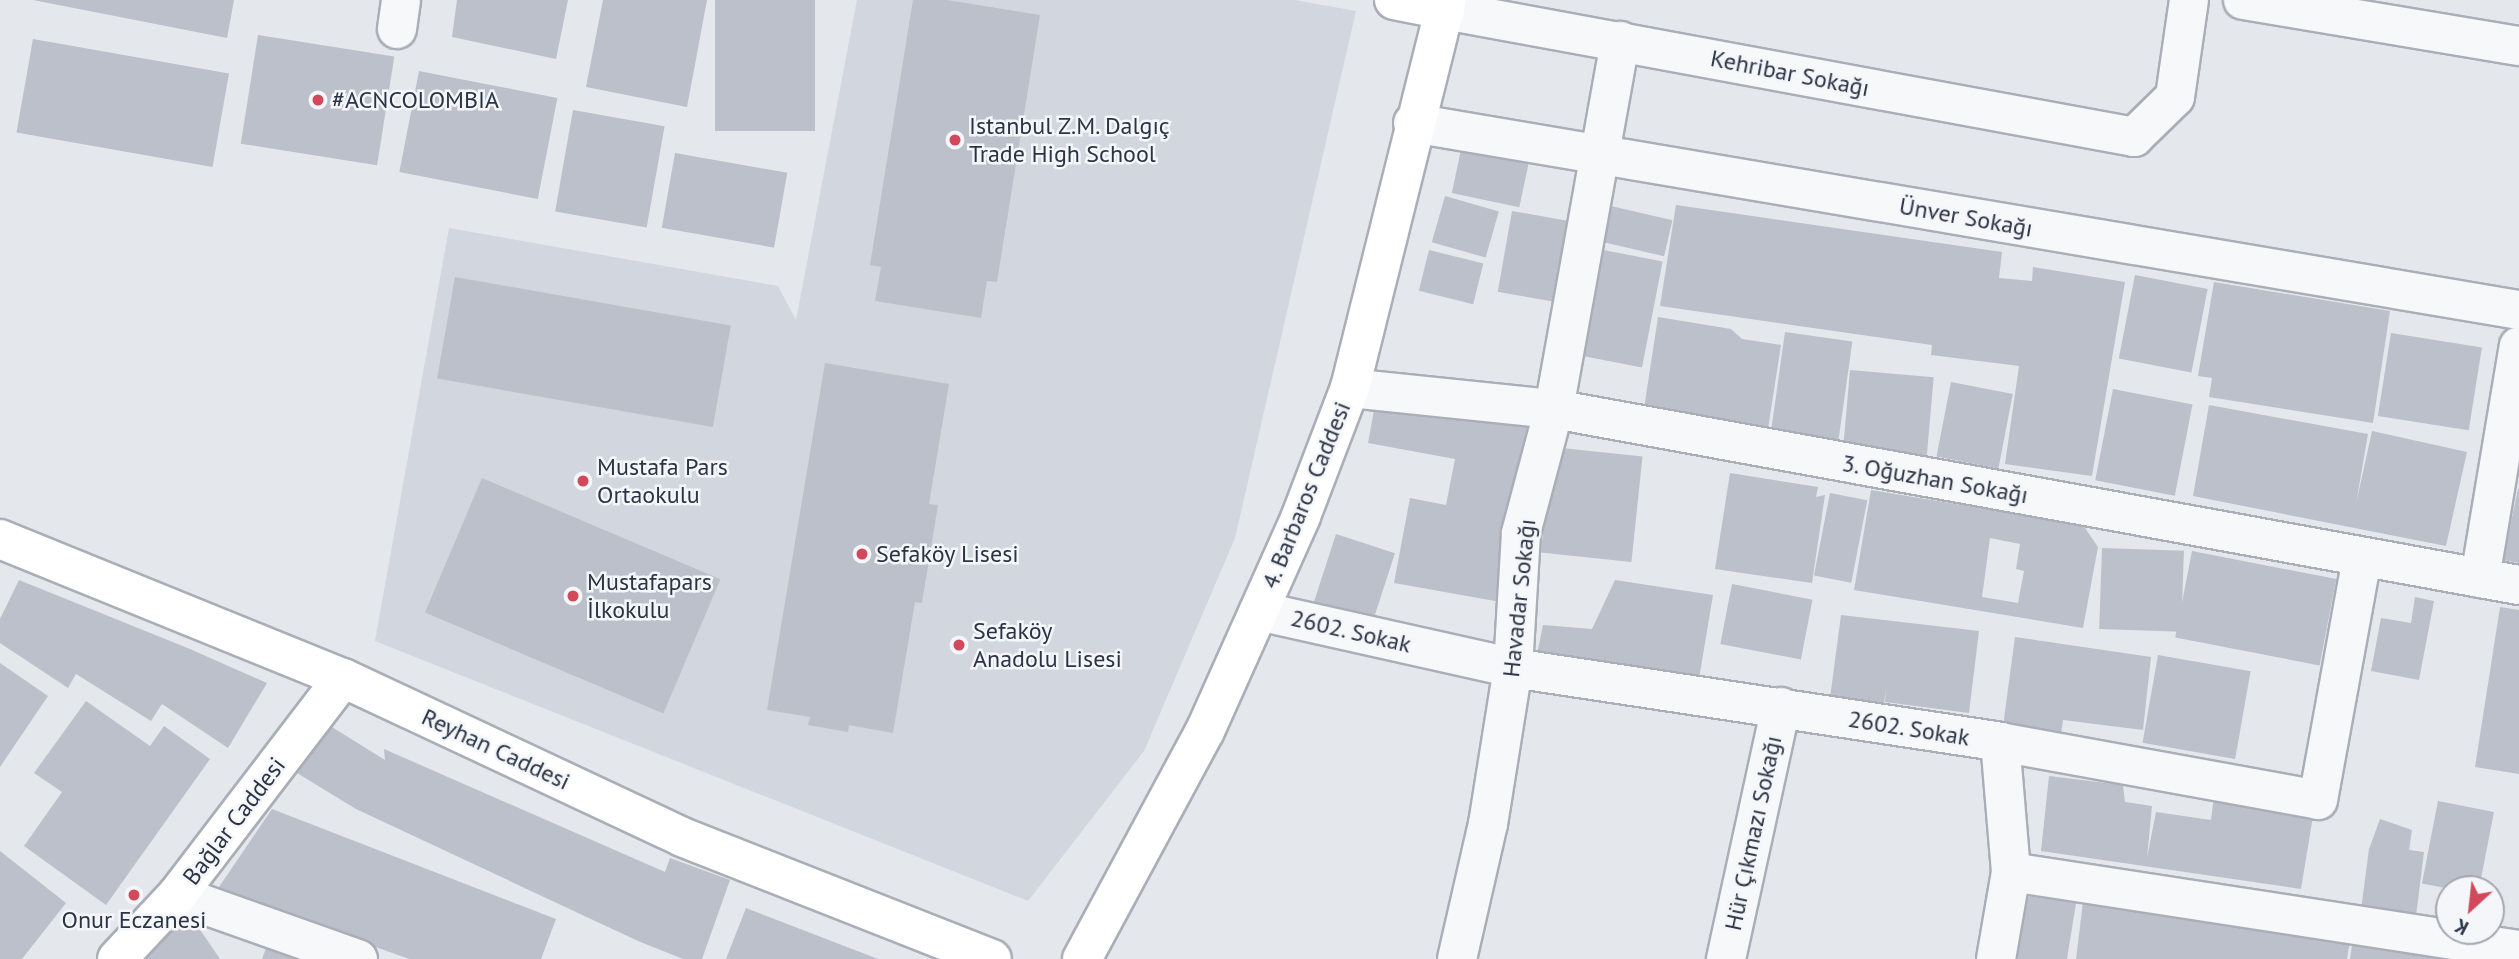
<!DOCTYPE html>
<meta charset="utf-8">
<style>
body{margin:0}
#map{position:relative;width:2519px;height:959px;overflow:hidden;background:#e4e7ec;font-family:"PT Sans",sans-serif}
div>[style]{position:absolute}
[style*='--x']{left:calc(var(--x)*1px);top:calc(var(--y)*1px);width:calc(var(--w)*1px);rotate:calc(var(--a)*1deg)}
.built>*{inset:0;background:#d2d6de}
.building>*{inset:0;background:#bbc0ca;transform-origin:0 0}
.roads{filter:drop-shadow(2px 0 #a9aeb7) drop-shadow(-2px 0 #a9aeb7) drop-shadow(0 2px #a9aeb7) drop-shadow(0 -2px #a9aeb7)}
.street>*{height:38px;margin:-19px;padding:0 19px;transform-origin:19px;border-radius:19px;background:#f7f8fa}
.secondary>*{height:38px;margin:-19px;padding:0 19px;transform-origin:19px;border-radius:19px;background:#fff}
.dots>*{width:19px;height:19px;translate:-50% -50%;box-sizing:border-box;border:4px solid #f4f6f9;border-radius:50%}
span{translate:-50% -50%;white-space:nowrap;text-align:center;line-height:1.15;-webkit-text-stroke:5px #f4f6f9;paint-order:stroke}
.street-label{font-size:24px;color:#2b3445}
.poi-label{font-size:24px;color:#2b3445}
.left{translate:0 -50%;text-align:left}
.north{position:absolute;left:2435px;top:875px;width:70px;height:70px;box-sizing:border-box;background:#f4f6f9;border:2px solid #a4a8b1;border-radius:50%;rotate:207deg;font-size:19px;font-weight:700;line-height:28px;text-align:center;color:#2b3445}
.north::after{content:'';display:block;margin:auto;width:24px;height:32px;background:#d1495b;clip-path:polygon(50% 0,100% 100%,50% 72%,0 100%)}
</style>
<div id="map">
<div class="built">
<div style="clip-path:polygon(857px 0,1294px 0,1356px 11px,1235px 538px,1144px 751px,1028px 901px,375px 641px,449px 228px,778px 286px,796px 320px)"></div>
</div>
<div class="building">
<div style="clip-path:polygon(33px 0,234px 0,227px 38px)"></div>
<div style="clip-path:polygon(457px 0,568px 0,556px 59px,452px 37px)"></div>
<div style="clip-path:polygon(603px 0,707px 0,687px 107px,586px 87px)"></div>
<div style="left:715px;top:0;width:100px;height:131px"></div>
<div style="clip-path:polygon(913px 0,947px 0,1040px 15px,997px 282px,987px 281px,981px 318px,875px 301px,881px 267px,870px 265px)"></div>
<div style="left:258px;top:35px;width:138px;height:110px;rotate:9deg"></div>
<div style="left:33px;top:39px;width:199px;height:95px;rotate:10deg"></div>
<div style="left:419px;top:71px;width:141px;height:103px;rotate:11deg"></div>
<div style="left:573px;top:110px;width:93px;height:103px;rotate:10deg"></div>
<div style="left:1462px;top:145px;width:69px;height:49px;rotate:12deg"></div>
<div style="left:675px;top:153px;width:114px;height:76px;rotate:10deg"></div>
<div style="left:1445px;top:196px;width:56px;height:48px;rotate:16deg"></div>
<div style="clip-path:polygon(1676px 205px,2002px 252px,1999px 278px,2032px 281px,2033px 267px,2125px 282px,2092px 476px,2005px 464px,2019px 366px,1931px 355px,1932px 345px,1660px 306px)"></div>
<div style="left:1611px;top:206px;width:63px;height:37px;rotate:13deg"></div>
<div style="left:1512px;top:211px;width:56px;height:82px;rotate:10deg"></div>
<div style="left:1588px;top:247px;width:76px;height:108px;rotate:11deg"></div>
<div style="left:1429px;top:250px;width:56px;height:42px;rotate:14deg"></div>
<div style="left:2135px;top:275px;width:74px;height:85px;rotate:11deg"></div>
<div style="left:455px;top:277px;width:280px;height:103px;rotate:10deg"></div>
<div style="clip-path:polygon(2214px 282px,2390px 311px,2373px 423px,2209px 397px,2212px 378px,2198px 376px)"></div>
<div style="clip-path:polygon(1658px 317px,1731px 329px,1742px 339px,1781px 345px,1767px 435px,1643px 415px)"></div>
<div style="left:1785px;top:332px;width:68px;height:102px;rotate:8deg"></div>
<div style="left:2391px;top:333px;width:92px;height:84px;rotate:9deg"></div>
<div style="clip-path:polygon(825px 363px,949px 384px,929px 504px,938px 505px,922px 603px,915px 602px,893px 733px,849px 725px,848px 732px,808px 725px,810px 717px,767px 710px)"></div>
<div style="left:1850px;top:370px;width:84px;height:80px;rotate:5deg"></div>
<div style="left:1951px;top:382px;width:63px;height:76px;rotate:11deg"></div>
<div style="left:2113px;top:389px;width:81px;height:93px;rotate:11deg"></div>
<div style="clip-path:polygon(1377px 394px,1534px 424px,1501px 602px,1394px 583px,1410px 498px,1446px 505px,1455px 459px,1368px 443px)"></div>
<div style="clip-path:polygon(2209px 405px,2368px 434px,2356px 504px,2372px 431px,2467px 452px,2446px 546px,2193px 496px)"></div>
<div style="left:1552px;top:447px;width:91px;height:106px;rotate:6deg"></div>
<div style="clip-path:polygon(1730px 473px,1818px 487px,1816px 497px,1825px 495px,1812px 583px,1715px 569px)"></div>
<div style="left:482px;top:478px;width:259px;height:146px;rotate:23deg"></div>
<div style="clip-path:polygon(2518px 489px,2519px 489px,2519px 563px,2503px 560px)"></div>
<div style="clip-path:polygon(evenodd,1871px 490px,2083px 525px,2098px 547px,2083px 628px,1854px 590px,1871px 490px,1990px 538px,2020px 544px,2016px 569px,2024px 571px,2018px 603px,1982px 597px,1990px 538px)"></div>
<div style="left:1830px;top:493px;width:38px;height:84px;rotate:11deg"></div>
<div style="left:1336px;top:534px;width:62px;height:78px;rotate:18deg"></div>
<div style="left:2102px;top:548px;width:82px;height:81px;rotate:2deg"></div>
<div style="left:2192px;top:551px;width:147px;height:88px;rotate:11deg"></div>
<div style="clip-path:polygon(19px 580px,190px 649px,267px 683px,228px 748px,162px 704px,151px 721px,76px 674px,68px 688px,0 643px,0 619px)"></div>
<div style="clip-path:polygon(1615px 580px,1713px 595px,1698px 685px,1536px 659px,1543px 625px,1592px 629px)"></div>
<div style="left:1732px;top:584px;width:82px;height:61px;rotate:11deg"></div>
<div style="clip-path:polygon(2415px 597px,2434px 601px,2419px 680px,2371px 671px,2381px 618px,2411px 623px)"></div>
<div style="clip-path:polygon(2500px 607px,2519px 610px,2519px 774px,2475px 767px)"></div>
<div style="clip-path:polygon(1841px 615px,1979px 631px,1969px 713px,1885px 702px,1886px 687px,1884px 705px,1830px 698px)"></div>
<div style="clip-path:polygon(2015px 637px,2151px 657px,2143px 730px,2063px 720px,2061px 734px,2003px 726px)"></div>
<div style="left:2158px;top:655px;width:94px;height:89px;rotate:10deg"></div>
<div style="clip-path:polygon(0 663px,48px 696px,0 767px)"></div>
<div style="clip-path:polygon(86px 701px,150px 746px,164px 726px,210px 759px,106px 905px,24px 846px,62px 792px,34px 773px)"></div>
<div style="clip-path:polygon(327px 724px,385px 760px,384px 749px,665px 872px,670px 858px,730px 880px,702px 959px,683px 959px,638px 941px,356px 809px,297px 773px)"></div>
<div style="clip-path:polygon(2049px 776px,2123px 785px,2125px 802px,2152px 806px,2147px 858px,2156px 812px,2211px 820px,2214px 796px,2314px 810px,2301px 889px,2041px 851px)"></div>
<div style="left:2438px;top:801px;width:57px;height:84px;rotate:11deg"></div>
<div style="clip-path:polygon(272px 809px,556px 919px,541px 959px,409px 959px,217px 890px)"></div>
<div style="clip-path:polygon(2380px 819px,2412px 830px,2409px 850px,2424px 852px,2415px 924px,2360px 917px,2369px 849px)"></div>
<div style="clip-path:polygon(0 851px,66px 903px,22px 959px,0 959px)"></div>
<div style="clip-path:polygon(2026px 896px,2076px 903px,2067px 959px,2016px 959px)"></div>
<div style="clip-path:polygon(2083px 902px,2350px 940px,2347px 959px,2076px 959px)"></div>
<div style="clip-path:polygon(746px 908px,878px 959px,726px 959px)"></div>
<div style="clip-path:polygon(188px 912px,220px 959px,143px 959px)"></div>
<div style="clip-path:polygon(2353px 939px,2463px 959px,2350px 959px)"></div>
<div style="clip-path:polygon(268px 943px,305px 959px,262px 959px)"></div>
</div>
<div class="roads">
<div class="street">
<div style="--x:2243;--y:0;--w:280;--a:9.5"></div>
<div style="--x:1445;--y:10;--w:701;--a:10.44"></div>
<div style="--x:2134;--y:137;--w:57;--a:-44.3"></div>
<div style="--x:2175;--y:97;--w:98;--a:-81.8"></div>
<div style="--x:397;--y:29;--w:29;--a:-82"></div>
<div style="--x:1413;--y:123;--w:1122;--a:9.6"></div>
<div style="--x:1350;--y:388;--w:205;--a:5.9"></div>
<div style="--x:1554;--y:409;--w:981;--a:10.34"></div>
<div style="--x:2480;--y:578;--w:235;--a:-80.5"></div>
<div style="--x:1259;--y:611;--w:260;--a:12.6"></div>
<div style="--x:1513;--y:668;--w:493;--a:8.6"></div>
<div style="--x:2000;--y:742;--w:323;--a:10.3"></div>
<div style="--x:2318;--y:800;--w:246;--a:-79.7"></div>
<div style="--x:2011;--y:872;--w:514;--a:8.73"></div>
<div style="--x:177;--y:895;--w:192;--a:19.5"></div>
<div style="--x:1457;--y:959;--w:139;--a:-77.1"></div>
<div style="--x:1488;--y:824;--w:158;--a:-80.9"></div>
<div style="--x:1513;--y:668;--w:135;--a:-86.6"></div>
<div style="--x:1521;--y:533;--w:128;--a:-75.1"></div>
<div style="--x:1554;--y:409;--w:374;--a:-79.8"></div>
<div style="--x:1726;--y:959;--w:258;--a:-77.7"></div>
<div style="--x:1996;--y:959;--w:88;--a:-80.2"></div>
<div style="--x:2011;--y:872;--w:130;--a:-94.8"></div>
</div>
<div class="secondary">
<div style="--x:1394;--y:0;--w:52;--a:11.1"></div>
<div style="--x:0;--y:539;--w:370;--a:22.1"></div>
<div style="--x:343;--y:678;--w:374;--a:25.1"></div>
<div style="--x:682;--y:837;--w:333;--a:21.5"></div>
<div style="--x:117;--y:959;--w:88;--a:-46.8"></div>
<div style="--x:177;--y:895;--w:273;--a:-52.6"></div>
<div style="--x:1082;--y:959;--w:259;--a:-61.7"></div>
<div style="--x:1205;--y:731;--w:235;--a:-65.9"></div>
<div style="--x:1301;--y:516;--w:137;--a:-69.1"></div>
<div style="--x:1350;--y:388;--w:400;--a:-76"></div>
</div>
</div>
<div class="dots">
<div style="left:318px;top:100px;background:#d1495b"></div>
<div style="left:955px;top:140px;background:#d1495b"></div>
<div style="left:583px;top:481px;background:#d1495b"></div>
<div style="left:862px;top:554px;background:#d1495b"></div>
<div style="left:573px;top:596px;background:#d1495b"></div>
<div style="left:959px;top:645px;background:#d1495b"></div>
<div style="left:134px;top:895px;background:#d1495b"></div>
</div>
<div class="street-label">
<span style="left:1790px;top:73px;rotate:11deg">Kehribar Sokağı</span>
<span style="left:1966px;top:217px;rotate:10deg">Ünver Sokağı</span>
<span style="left:1935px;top:479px;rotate:10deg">3. Oğuzhan Sokağı</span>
<span style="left:1306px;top:495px;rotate:-68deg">4. Barbaros Caddesi</span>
<span style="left:1519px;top:598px;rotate:-84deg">Havadar Sokağı</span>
<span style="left:1351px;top:631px;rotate:13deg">2602. Sokak</span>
<span style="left:1909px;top:728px;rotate:9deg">2602. Sokak</span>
<span style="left:496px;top:749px;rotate:25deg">Reyhan Caddesi</span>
<span style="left:234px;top:821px;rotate:-53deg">Bağlar Caddesi</span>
<span style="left:1753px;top:833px;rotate:-78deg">Hür Çıkmazı Sokağı</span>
</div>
<div class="poi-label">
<span class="left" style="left:332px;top:100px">#ACNCOLOMBIA</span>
<span class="left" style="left:969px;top:140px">Istanbul Z.M. Dalgıç<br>Trade High School</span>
<span class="left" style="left:597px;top:481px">Mustafa Pars<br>Ortaokulu</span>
<span class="left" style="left:876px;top:554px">Sefaköy Lisesi</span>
<span class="left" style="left:587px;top:596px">Mustafapars<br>İlkokulu</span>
<span class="left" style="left:973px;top:645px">Sefaköy<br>Anadolu Lisesi</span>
<span style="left:134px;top:920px">Onur Eczanesi</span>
</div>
<div class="north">K</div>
</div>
